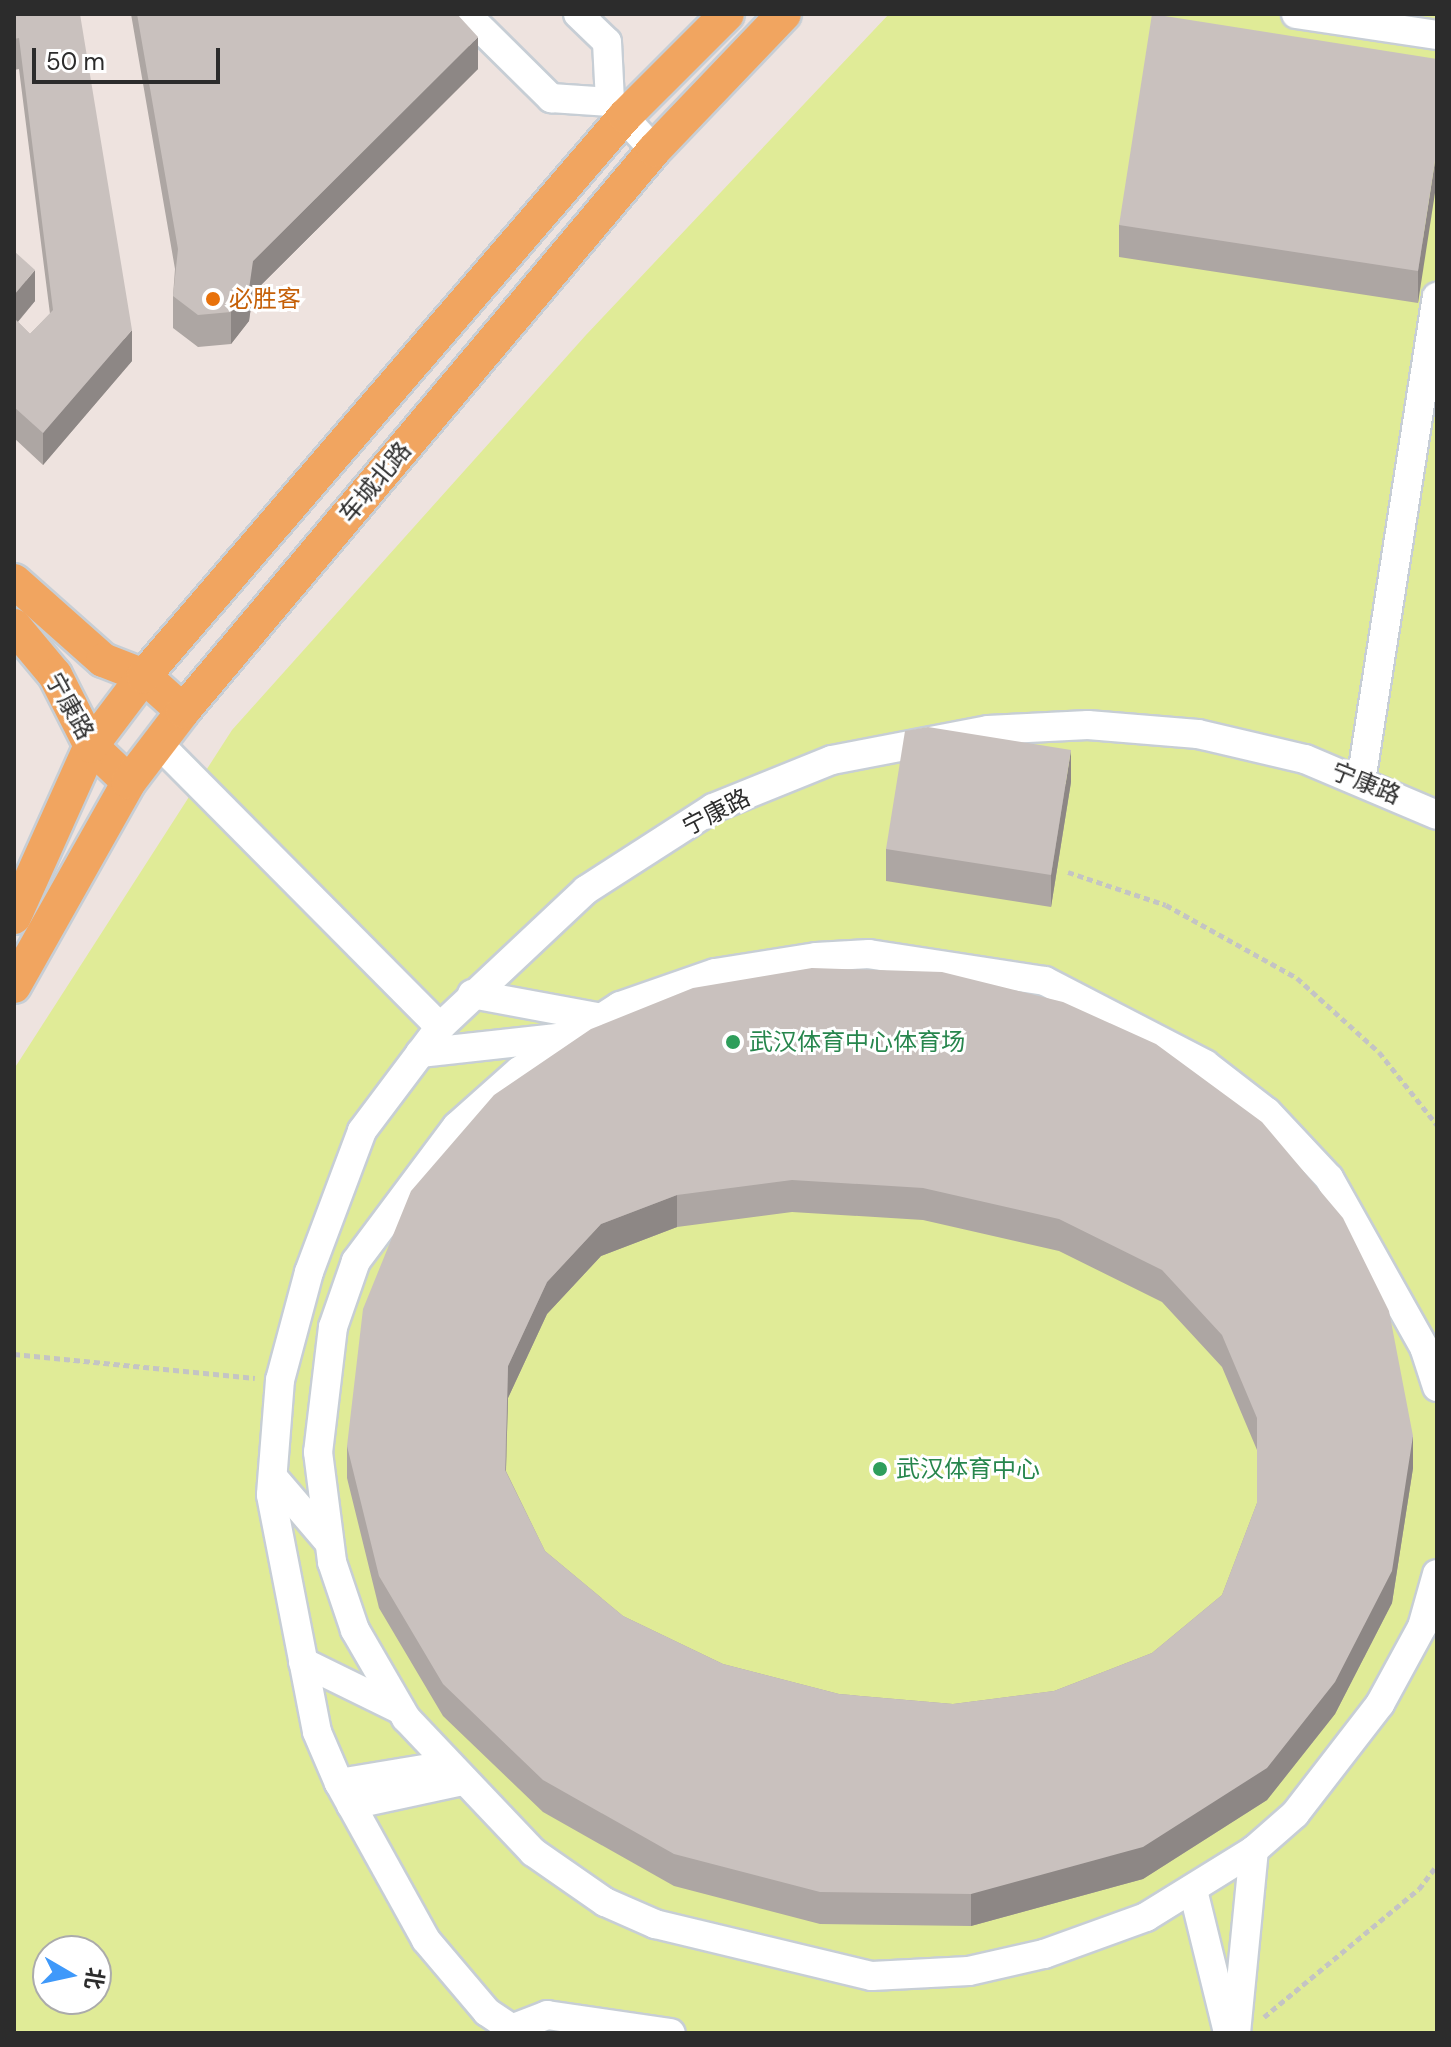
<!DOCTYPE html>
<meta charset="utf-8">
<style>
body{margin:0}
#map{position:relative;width:1451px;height:2047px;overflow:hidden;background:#eee3df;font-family:"DM Sans","Noto Sans SC",sans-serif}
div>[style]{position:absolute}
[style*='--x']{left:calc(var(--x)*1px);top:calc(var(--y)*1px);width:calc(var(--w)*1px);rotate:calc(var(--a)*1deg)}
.pitch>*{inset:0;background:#e0eb97}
.path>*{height:5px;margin-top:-2.5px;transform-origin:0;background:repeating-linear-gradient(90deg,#c4c4c4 0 6px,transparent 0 10px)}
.roads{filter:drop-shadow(2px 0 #c7ced5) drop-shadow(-2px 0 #c7ced5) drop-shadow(0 2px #c7ced5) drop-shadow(0 -2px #c7ced5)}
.minor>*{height:28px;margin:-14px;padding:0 14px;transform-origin:14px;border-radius:14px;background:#fff}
.major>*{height:34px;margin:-17px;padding:0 17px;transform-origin:17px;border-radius:17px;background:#f1a560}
.wall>*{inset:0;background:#ada6a3}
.shaded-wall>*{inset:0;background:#8d8785}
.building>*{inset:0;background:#c9c1be}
.dots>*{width:22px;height:22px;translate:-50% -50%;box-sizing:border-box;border:4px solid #fff;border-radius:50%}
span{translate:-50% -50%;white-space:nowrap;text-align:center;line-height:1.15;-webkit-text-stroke:6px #fff;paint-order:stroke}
.food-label{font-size:24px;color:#c56008}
.left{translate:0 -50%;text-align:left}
.street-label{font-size:24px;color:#2c2c2c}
.leisure-label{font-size:24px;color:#27864d}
.frame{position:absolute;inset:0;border:16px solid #2c2c2c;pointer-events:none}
.north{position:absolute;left:32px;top:1935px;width:80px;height:80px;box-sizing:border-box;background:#fff;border:2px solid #ababab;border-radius:50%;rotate:99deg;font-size:22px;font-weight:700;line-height:32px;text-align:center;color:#2c2c2c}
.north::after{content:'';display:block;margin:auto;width:28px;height:36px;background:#3f99fa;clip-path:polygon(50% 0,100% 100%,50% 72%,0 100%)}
.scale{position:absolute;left:32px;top:48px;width:188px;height:36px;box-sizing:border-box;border:4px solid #2c2c2c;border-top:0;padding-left:10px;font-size:24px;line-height:28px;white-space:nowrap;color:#2c2c2c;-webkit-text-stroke:6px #fff;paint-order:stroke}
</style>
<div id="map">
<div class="pitch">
<div style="clip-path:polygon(evenodd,889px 14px,1437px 14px,1437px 2033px,14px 2033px,14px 1069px,232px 730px,586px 335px,889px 14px,48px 1951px,96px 1951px,96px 1999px,48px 1999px,48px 1951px)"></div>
</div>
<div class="path">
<div style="--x:1068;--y:872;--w:103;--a:18.6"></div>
<div style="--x:1166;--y:905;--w:150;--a:29.1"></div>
<div style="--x:1297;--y:978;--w:110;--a:42.1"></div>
<div style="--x:1379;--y:1052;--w:93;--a:51.5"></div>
<div style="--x:14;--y:1354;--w:242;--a:5.7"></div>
<div style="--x:1264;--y:2017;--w:201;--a:-39.6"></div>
<div style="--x:1419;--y:1889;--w:30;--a:-53"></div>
</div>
<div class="roads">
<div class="minor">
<div style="--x:466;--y:14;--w:120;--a:44.7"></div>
<div style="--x:551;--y:98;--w:59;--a:3.9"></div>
<div style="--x:610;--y:102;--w:65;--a:47.5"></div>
<div style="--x:578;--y:14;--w:40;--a:44"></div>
<div style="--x:607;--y:42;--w:60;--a:87.1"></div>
<div style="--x:1296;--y:14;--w:143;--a:8.5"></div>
<div style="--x:159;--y:744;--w:399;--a:45.2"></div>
<div style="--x:440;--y:1027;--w:200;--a:-43.2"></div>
<div style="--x:586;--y:890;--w:151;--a:-32.8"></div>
<div style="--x:713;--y:808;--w:128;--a:-22"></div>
<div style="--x:832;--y:760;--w:159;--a:-10.9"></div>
<div style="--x:988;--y:730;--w:100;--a:-2.9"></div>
<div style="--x:1088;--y:725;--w:110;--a:4.7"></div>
<div style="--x:1198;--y:734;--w:110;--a:13.2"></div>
<div style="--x:1305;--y:759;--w:143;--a:23"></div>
<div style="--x:1361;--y:781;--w:490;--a:-81.1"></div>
<div style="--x:472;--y:994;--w:131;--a:10.5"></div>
<div style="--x:440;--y:1027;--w:130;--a:126.9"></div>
<div style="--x:362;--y:1131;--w:151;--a:110.6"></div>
<div style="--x:309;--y:1272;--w:112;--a:105"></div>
<div style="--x:280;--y:1380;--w:115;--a:94.5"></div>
<div style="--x:271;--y:1495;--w:241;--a:79"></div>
<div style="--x:317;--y:1732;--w:56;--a:66.7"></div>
<div style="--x:339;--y:1783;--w:179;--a:61"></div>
<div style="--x:426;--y:1940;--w:94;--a:49.7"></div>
<div style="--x:487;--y:2012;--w:37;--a:34"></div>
<div style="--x:420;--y:1053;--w:147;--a:-6.3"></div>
<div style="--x:1437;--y:1387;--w:40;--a:-108"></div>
<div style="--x:1425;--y:1349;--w:196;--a:-119.3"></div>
<div style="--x:1329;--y:1178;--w:91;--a:-133.2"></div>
<div style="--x:1267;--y:1112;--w:78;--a:-142.3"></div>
<div style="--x:1205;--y:1064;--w:180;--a:-152.6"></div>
<div style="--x:1045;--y:981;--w:178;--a:-171.3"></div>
<div style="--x:869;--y:954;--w:53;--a:176.8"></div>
<div style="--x:816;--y:957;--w:102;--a:171"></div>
<div style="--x:715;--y:973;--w:101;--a:160.8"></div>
<div style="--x:620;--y:1006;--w:120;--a:147.2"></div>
<div style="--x:519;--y:1071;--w:83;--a:138.4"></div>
<div style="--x:457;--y:1126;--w:169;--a:126.8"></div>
<div style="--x:356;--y:1261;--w:70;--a:109.2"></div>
<div style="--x:333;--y:1327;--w:126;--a:96.8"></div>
<div style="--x:318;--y:1452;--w:111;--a:82.7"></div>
<div style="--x:332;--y:1562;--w:72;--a:71.3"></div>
<div style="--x:355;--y:1630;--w:102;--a:59.9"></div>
<div style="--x:406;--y:1718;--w:185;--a:46.5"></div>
<div style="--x:533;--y:1852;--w:88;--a:34.8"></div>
<div style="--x:605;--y:1902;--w:55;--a:23.7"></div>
<div style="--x:655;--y:1924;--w:223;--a:13.5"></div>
<div style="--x:872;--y:1976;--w:97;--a:-3"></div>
<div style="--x:969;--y:1971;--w:77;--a:-12.8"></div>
<div style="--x:1044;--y:1954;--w:109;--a:-19.9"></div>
<div style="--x:1146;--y:1917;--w:127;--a:-31.8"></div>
<div style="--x:1254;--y:1850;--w:55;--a:-41.3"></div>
<div style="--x:1295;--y:1814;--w:139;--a:-52.3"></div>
<div style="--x:1380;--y:1704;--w:88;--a:-61.4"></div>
<div style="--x:1422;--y:1627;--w:55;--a:-74.2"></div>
<div style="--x:273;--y:1477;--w:83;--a:49.4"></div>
<div style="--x:303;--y:1662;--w:109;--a:26.1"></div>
<div style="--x:339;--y:1783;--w:110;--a:-9.4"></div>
<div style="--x:351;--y:1805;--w:115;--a:-12.1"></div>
<div style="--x:1193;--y:1890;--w:147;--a:76.2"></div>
<div style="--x:511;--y:2029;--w:39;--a:-21"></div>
<div style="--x:547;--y:2015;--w:125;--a:8.3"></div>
<div style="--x:1236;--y:2033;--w:184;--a:-84.4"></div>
</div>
<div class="major">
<div style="--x:14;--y:581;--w:119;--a:41.6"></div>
<div style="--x:103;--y:660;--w:44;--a:21.3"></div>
<div style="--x:144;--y:676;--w:52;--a:41.9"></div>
<div style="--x:14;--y:626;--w:64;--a:50.1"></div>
<div style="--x:55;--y:675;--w:80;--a:63.1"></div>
<div style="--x:91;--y:746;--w:52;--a:43.5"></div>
<div style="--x:14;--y:917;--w:188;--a:-65.8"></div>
<div style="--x:91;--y:746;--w:88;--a:-52.9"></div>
<div style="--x:144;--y:676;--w:738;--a:-49.34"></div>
<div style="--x:625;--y:116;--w:144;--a:-45"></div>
<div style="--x:14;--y:986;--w:234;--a:-60.6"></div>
<div style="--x:129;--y:782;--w:89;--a:-52.7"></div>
<div style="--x:183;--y:711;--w:733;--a:-49.98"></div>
<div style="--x:654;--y:150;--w:188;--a:-46.3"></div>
</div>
</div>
<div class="wall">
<div style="clip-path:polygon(14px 14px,132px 361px,43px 465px,14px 438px,14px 251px,35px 301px,18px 322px,30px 334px,50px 314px,19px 69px,14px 70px)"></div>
<div style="clip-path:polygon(131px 14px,457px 14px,478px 69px,253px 293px,249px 321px,231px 344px,198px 347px,173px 328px,173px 296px,175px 269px)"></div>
<div style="clip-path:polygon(1437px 59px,1418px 303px,1119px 257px,1119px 225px)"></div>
<div style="clip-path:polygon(1071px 782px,1051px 907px,886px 881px,886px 849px)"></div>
<div style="clip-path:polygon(evenodd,812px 968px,1413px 1468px,1392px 1603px,1335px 1714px,1267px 1800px,1143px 1879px,971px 1926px,820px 1924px,674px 1886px,543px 1812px,443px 1716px,379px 1608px,347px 1478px,347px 1446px,812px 968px,792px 1212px,923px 1220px,1059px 1251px,1162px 1302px,1222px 1367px,1257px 1450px,1257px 1503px,1222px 1595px,1152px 1653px,1054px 1691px,953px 1704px,839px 1694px,723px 1664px,623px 1616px,545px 1551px,506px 1471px,508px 1398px,547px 1314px,601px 1256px,677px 1227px,792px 1212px)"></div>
</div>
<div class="shaded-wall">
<div style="clip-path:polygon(478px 37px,478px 69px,253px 293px,249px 321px,231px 344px,231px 312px,253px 261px)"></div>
<div style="clip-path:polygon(1437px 148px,1437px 180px,1418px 303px,1418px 271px)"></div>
<div style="clip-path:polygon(35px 270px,35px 301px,14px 326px,14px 295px)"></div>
<div style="clip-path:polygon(132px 330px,132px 361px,43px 465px,43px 433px)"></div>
<div style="clip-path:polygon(1071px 750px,1071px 782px,1051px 907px,1051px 875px)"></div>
<div style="clip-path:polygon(677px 1195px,677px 1227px,601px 1256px,547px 1314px,508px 1398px,505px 1502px,508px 1366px,547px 1282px,601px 1224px)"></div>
<div style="clip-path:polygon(1413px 1436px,1413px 1468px,1392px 1603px,1335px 1714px,1267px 1800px,1143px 1879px,971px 1926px,971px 1894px)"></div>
</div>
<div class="building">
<div style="clip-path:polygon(14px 14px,80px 14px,132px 330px,43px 433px,14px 407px,14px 318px,30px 334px,53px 310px,19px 38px,14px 39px)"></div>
<div style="clip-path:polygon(137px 14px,457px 14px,478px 37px,253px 261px,249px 289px,231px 312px,198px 315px,173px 296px,178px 249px)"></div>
<div style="clip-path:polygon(1152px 14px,1437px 59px,1437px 148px,1418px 271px,1119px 225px)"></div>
<div style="clip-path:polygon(14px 251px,35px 270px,14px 295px)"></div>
<div style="clip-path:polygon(928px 727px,1071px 750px,1051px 875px,886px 849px,905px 731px)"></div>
<div style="clip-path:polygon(evenodd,812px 968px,942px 972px,1063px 1002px,1156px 1044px,1262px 1122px,1343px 1218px,1389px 1311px,1413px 1436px,1392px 1571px,1335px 1682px,1267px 1768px,1143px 1847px,971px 1894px,820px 1892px,674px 1854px,543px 1780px,443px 1684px,379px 1576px,347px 1446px,363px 1309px,411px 1191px,494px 1095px,591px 1029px,693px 988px,812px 968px,792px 1180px,923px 1188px,1059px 1219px,1162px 1270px,1222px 1335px,1257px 1418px,1257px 1503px,1222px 1595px,1152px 1653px,1054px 1691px,953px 1704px,839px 1694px,723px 1664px,623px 1616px,545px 1551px,505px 1470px,508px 1366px,547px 1282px,601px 1224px,677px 1195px,792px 1180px)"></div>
</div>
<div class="dots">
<div style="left:213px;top:299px;background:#e8710a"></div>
<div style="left:733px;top:1042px;background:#2e9e5b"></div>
<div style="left:880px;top:1469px;background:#2e9e5b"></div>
</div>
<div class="food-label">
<span class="left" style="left:229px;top:299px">必胜客</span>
</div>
<div class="street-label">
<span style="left:375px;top:482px;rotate:-50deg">车城北路</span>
<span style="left:70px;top:706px;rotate:61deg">宁康路</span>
<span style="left:1366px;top:783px;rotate:22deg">宁康路</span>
<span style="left:716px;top:812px;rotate:-27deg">宁康路</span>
</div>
<div class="leisure-label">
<span class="left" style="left:749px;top:1042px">武汉体育中心体育场</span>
<span class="left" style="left:896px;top:1469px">武汉体育中心</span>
</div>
<div class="frame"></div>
<div class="north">北</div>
<div class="scale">50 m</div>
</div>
